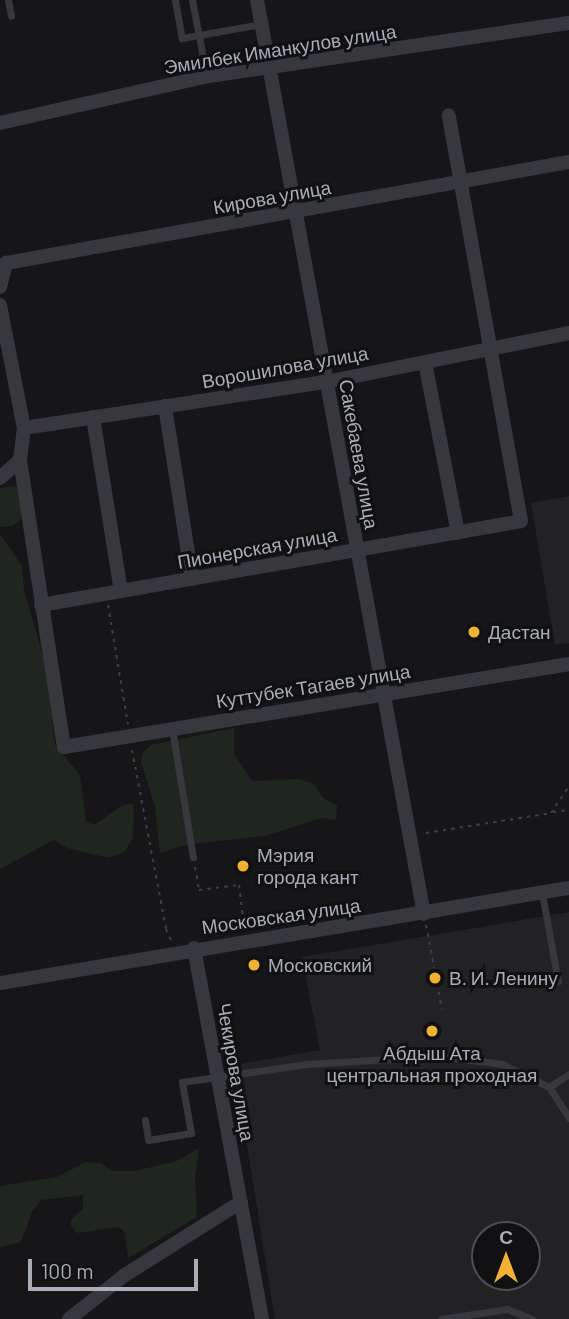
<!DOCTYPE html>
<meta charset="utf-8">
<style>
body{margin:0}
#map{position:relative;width:569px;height:1319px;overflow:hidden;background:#161618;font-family:Barlow,sans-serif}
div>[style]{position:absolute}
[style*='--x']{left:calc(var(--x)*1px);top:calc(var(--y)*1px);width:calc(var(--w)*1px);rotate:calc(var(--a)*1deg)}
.built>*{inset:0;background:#222225}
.green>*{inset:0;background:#1e261f}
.path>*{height:2px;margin-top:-1px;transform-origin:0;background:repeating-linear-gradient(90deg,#3d3f44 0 3.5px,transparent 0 8.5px)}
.lane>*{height:7px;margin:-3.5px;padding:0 3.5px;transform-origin:3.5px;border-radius:3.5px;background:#37383d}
.street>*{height:14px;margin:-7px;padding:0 7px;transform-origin:7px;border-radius:7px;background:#37383d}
.dots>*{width:19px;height:19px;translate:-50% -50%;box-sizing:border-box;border:4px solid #111113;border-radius:50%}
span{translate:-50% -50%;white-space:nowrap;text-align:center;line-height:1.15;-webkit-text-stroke:6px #111113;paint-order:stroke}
.street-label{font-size:19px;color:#a8adb8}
.poi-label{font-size:19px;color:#a8adb8}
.left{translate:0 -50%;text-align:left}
.north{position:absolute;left:471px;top:1221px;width:70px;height:70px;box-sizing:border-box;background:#111113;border:2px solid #4d4f55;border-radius:50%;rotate:0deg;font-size:19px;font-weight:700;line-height:28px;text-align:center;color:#a8adb8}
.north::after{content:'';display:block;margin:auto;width:24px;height:32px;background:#f2b134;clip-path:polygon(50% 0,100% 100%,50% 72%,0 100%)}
.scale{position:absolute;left:28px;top:1259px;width:170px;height:32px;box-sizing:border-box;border:4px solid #a8adb8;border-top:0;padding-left:9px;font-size:21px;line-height:24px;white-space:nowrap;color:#a8adb8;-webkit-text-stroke:5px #111113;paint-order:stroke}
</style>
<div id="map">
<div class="built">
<div style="clip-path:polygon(569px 496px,569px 643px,555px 645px,531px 503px)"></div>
<div style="clip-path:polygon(evenodd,569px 912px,569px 1319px,275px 1319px,234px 1065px,320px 1050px,302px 957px,569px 912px,485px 1235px,527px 1235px,527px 1277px,485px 1277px,485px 1235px)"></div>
</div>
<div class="green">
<div style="clip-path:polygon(16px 486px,24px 499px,24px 516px,13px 526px,0 527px,0 488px)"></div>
<div style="clip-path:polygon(0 534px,22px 566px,24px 590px,46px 666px,55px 745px,80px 775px,86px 821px,94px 825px,123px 805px,132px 804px,134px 811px,133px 838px,125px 851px,109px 858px,67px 848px,54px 840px,0 869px)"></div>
<div style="clip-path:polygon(234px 728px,234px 754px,252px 781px,300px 779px,315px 785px,323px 798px,337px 805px,336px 820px,321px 818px,265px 836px,189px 844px,160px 853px,155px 807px,141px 762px,143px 752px,151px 745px)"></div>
<div style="clip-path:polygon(199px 1148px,195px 1178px,197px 1217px,128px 1258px,125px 1233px,119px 1227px,77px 1233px,71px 1226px,71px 1219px,83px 1209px,83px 1195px,41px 1200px,32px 1212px,21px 1242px,0 1247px,0 1186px,57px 1177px,86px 1162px,100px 1163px,112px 1171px,135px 1171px,177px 1161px)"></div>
</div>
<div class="path">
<div style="--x:108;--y:605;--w:121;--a:80.5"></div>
<div style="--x:132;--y:750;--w:182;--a:79.2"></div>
<div style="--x:166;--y:929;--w:12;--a:66"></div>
<div style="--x:553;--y:812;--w:16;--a:-7"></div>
<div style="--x:426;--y:833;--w:127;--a:-9.1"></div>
<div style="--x:551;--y:813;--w:32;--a:-56"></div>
<div style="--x:195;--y:867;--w:23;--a:80"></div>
<div style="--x:199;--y:890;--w:40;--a:-7.1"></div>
<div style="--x:239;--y:885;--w:33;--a:83"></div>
<div style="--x:426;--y:925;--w:86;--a:79.3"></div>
</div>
<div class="lane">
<div style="--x:8;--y:0;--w:16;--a:79"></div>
<div style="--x:175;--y:0;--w:39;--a:80"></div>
<div style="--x:182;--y:38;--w:17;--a:-10"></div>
<div style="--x:199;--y:35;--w:43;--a:80.5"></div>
<div style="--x:192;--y:0;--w:36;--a:79"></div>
<div style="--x:199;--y:35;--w:63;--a:-10.1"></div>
<div style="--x:172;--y:729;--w:130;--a:80.7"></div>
<div style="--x:542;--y:893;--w:90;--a:79.8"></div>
<div style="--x:549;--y:1087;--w:24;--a:-33"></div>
<div style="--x:145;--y:1120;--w:20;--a:81"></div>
<div style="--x:148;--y:1140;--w:44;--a:-9.2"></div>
<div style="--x:191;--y:1133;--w:52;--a:-100"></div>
<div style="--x:182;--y:1082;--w:126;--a:-8.2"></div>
<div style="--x:307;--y:1064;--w:132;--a:-3.5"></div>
<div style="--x:439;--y:1056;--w:64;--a:7.2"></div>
<div style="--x:502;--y:1064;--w:52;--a:26.1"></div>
<div style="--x:549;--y:1087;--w:37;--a:57"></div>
<div style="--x:441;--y:1319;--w:67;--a:-8.6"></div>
<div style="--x:507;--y:1309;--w:27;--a:22"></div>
</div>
<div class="street">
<div style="--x:257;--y:0;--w:929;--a:79.65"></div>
<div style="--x:0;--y:123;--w:214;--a:-12.7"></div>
<div style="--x:209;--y:76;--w:364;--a:-8.4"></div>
<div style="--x:0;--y:287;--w:25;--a:-76"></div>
<div style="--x:6;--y:263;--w:572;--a:-10.17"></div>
<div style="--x:0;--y:305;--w:125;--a:79"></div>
<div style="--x:425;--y:362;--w:174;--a:79.1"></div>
<div style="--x:165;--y:406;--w:175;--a:81.1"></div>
<div style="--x:93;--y:417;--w:176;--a:80.9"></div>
<div style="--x:20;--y:460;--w:290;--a:81.3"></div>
<div style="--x:64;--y:747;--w:512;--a:-9.33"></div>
<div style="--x:0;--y:478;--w:27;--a:-42"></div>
<div style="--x:20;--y:460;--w:32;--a:-83"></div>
<div style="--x:24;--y:428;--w:305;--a:-8.7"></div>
<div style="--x:326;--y:382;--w:248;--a:-11.4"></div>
<div style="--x:41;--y:605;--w:487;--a:-9.9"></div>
<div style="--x:521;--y:521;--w:412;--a:-100.1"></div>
<div style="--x:194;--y:948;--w:377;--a:79.6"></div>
<div style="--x:0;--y:983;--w:577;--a:-9.48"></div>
<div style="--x:69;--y:1319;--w:71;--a:-38.2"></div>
<div style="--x:125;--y:1275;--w:137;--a:-32.2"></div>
</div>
<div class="dots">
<div style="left:474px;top:632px;background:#f2b134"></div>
<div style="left:243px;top:866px;background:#f2b134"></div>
<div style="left:254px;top:965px;background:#f2b134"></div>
<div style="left:435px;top:978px;background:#f2b134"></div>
<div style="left:432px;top:1031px;background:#f2b134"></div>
</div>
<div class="street-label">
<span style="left:280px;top:49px;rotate:-9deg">Эмилбек Иманкулов улица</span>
<span style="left:272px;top:197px;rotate:-10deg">Кирова улица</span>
<span style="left:285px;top:367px;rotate:-10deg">Ворошилова улица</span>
<span style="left:359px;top:454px;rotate:80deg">Сакебаева улица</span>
<span style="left:257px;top:548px;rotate:-10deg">Пионерская улица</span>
<span style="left:313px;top:686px;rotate:-9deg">Куттубек Тагаев улица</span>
<span style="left:281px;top:916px;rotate:-8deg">Московская улица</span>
<span style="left:236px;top:1072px;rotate:80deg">Чекирова улица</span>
</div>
<div class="poi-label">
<span class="left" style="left:488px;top:632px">Дастан</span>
<span class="left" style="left:257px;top:866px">Мэрия<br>города кант</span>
<span class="left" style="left:268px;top:965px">Московский</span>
<span class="left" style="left:449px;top:978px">В. И. Ленину</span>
<span style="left:432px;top:1064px">Абдыш Ата<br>центральная проходная</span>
</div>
<div class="north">С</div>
<div class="scale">100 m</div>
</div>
